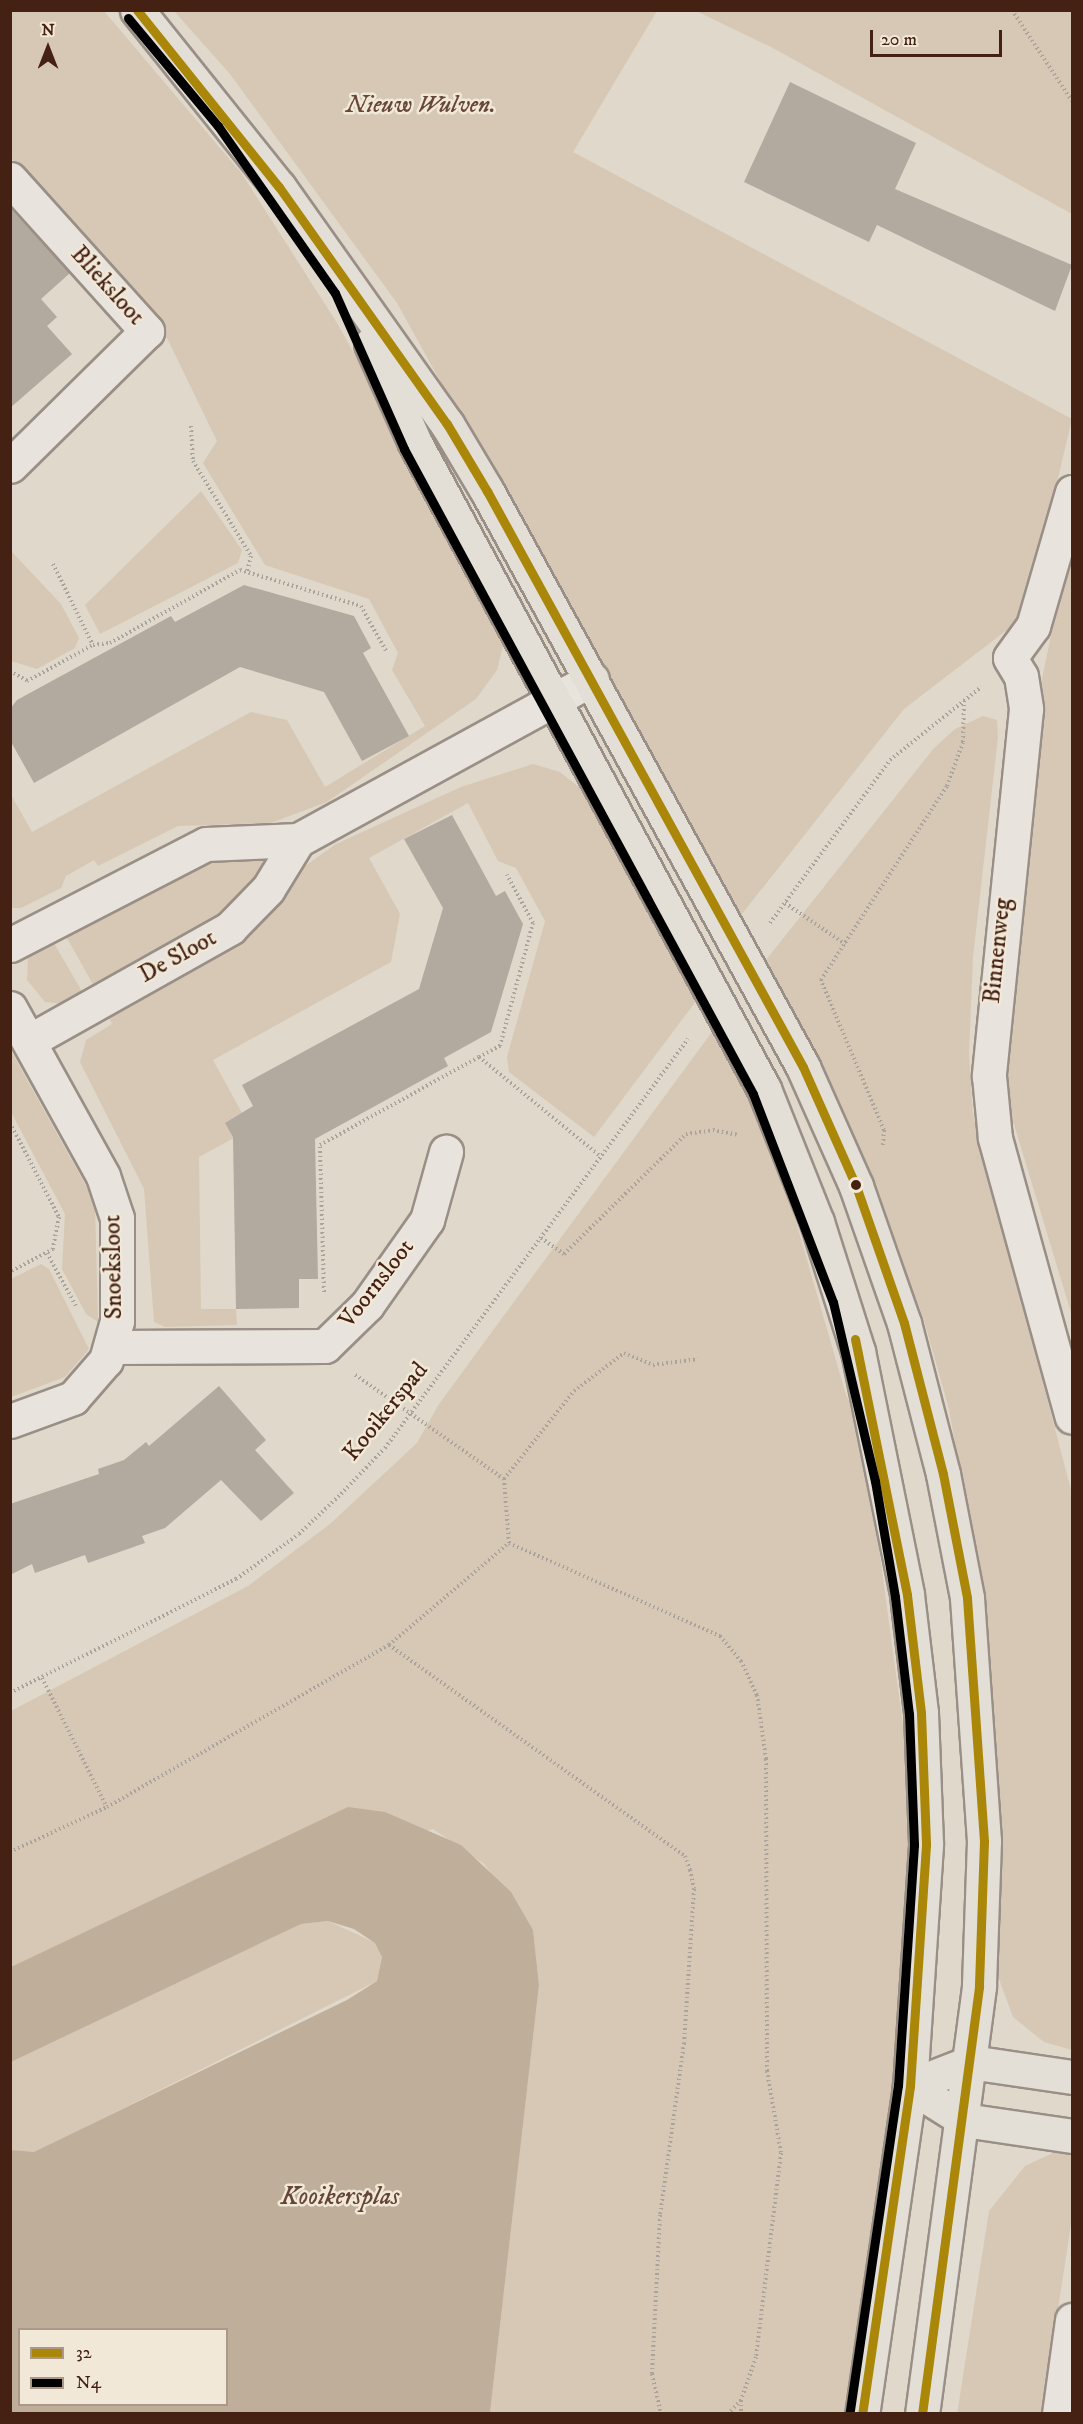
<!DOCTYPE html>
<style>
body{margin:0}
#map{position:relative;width:1083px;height:2424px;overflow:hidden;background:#e0d8ca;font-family:"IM FELL DW Pica",serif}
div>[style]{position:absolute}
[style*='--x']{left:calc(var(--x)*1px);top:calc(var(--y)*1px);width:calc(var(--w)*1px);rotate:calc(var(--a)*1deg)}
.green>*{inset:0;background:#d6c8b5}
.water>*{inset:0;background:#bfae9a}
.building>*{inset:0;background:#b2a99f}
.path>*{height:4px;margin-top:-2px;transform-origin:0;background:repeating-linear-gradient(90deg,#aaa39c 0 1.5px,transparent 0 4.5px)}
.roads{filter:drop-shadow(2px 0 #998f86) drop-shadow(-2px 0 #998f86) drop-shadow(0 2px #998f86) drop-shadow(0 -2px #998f86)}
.minor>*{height:33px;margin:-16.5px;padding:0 16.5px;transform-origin:16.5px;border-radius:16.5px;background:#e8e3dc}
.major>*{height:33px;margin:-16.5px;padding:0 16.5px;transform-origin:16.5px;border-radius:16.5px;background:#e3dfd6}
.bus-1>*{height:9px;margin:-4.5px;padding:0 4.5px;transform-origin:4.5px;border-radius:4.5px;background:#aa8609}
.bus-2>*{height:9px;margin:-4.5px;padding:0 4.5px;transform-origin:4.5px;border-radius:4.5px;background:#000}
.dots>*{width:16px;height:16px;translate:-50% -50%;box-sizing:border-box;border:3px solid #f1e8d7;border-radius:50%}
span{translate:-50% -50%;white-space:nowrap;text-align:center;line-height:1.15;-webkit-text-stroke:5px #f1e8d7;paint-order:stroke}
.park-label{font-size:24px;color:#674838;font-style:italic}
.street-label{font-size:24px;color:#452114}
.water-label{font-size:26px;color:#654636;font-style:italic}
.frame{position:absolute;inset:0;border:12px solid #452114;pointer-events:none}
.legend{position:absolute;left:18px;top:2328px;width:210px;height:78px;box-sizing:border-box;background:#f1e8d7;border:2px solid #ac9889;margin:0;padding:8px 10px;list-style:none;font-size:18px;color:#452114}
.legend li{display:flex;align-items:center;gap:12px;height:30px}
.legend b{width:30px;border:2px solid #ac9889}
.north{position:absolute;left:18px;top:18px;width:60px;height:60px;-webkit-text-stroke:4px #f1e8d7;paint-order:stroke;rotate:0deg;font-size:16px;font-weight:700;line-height:24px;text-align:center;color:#452114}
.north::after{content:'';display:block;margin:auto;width:21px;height:27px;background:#452114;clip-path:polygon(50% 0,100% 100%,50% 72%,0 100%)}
.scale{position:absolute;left:870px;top:30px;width:132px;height:27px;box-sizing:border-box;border:3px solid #452114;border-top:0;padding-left:8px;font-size:18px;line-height:21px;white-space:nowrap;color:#452114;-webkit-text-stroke:4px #f1e8d7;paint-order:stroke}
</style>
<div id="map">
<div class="green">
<div style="clip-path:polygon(11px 11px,104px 11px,242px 174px,337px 323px,408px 450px,503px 646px,497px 670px,476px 699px,327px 802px,271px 823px,178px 826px,98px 866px,94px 860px,66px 876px,61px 888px,21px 908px,11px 908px,10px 793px,32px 832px,251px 712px,287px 720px,325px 787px,425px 726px,392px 670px,398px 653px,369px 599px,265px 565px,203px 463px,217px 441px,166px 336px,11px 158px)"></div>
<div style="clip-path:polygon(174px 11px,657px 11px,573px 152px,1072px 419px,1036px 571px,1016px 623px,904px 709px,738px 919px,397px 303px,230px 74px)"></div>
<div style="clip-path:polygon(696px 11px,1072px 11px,1072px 214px,773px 48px)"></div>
<div style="clip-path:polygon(201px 491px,242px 550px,238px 563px,100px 634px,85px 605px)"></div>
<div style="clip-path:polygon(11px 551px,61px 604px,79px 638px,75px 648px,37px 669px,11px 661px)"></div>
<div style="clip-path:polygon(1067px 557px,1072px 562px,1072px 1316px,1007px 1101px,1002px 1046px,1018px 855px,1041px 684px)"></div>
<div style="clip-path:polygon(983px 716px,997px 720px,998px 737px,973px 957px,969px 1055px,973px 1115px,1072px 1494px,1072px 2050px,1044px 2042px,1013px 2017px,999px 1979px,997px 1791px,981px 1594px,949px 1409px,923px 1317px,844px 1119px,762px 965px,934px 748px,955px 729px)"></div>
<div style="clip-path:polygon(533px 764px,560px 772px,580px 788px,702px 993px,594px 1137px,509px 1072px,507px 1057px,545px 921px,516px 868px,498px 861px,468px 803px,369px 858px,400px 914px,391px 962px,213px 1060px,242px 1113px,225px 1123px,234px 1138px,199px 1157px,201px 1309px,236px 1309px,237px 1325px,165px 1327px,154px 1322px,144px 1189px,80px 1062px,86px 1040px,112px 1024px,105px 1010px,255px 927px,305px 866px,336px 844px,461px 787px)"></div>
<div style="clip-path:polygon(261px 856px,264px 869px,237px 907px,95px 988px,63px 931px,195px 861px)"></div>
<div style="clip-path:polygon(51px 938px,84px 995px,62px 1004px,45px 1002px,27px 980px,28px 958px)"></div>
<div style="clip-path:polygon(717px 1025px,788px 1194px,846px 1395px,863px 1431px,918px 1836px,892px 2127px,850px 2413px,490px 2413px,539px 1985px,533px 1930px,484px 1864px,433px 1829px,135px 1911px,11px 1967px,11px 1711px,248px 1586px,330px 1524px,417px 1443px,439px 1404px)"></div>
<div style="clip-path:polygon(10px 1049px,95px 1202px,98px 1322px,86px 1314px,62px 1269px,65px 1214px,11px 1112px)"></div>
<div style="clip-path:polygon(41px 1264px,49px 1269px,89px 1349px,65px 1377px,11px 1397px,11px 1279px)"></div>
<div style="clip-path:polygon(328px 1921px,376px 1943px,382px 1957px,377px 1981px,34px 2153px,11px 2150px,11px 2062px,301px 1924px)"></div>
<div style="clip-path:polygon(1072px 2152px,1072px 2218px,1042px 2413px,957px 2414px,989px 2211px,1025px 2166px,1053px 2153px)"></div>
</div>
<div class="water">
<div style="clip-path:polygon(evenodd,348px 1807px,385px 1812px,461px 1845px,511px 1892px,533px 1930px,539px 1985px,490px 2413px,11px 2413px,11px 2150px,34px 2152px,347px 2000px,377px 1981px,382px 1957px,375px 1943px,354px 1929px,328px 1921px,301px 1924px,11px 2062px,11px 1967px,348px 1807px,20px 2330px,226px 2330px,226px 2404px,20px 2404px,20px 2330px)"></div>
</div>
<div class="building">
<div style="clip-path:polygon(790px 82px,916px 143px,895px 189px,1072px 265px,1055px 311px,877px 225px,869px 242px,744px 182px)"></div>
<div style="clip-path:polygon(10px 208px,70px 273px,41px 299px,57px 317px,47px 326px,72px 354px,10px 408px)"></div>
<div style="clip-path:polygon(244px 585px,354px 616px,371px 648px,363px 653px,409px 736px,362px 761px,324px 692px,240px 667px,34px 783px,10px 740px,10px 709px,17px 700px,171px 616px,175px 622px)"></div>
<div style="clip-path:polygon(452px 815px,496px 896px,505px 891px,523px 924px,491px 1032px,444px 1058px,448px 1066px,315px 1139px,318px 1279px,299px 1279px,299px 1308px,236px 1309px,233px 1137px,225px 1123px,253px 1106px,242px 1085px,419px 989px,443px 908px,404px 839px)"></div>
<div style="clip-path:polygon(219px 1386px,266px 1440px,255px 1450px,294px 1493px,261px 1521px,221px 1480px,165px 1528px,142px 1536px,145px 1543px,88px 1563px,85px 1555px,35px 1573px,32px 1564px,10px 1575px,10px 1504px,99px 1474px,98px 1469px,124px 1460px,146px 1442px,149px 1446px)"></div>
</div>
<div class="path">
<div style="--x:1012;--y:10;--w:109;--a:56.6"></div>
<div style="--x:191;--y:426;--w:35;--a:87"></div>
<div style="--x:193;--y:461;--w:111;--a:58.6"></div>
<div style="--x:251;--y:556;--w:16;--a:104"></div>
<div style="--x:53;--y:564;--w:90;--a:63.7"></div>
<div style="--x:10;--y:671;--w:20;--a:30"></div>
<div style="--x:27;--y:681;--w:75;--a:-28.6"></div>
<div style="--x:93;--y:645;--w:17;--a:-7"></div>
<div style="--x:110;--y:643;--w:149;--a:-29.3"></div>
<div style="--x:240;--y:570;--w:126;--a:16.6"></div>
<div style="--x:361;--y:606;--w:51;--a:60.9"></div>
<div style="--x:785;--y:903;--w:73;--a:34.3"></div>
<div style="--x:770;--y:923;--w:202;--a:-53.6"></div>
<div style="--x:890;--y:760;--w:117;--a:-38.7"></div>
<div style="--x:479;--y:1057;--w:24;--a:-28"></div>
<div style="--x:500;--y:1046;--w:127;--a:-75"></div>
<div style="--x:533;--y:923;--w:55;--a:-118.4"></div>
<div style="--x:10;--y:1123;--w:106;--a:62.5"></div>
<div style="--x:59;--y:1217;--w:33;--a:101"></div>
<div style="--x:53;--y:1249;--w:49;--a:151.9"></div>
<div style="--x:883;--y:1145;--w:15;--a:-86"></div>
<div style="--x:884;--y:1130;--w:163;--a:-112.8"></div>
<div style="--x:821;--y:980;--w:231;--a:-57"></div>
<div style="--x:947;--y:786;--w:47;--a:-70"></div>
<div style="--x:963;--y:742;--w:41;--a:-88.6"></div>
<div style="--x:541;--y:1238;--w:28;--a:35"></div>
<div style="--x:564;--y:1254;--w:171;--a:-44.5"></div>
<div style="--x:686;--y:1134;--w:27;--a:-8"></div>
<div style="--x:713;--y:1130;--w:26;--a:11"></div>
<div style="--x:47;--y:1253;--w:60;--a:61.3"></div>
<div style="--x:324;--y:1292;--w:147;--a:-91.6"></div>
<div style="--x:320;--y:1145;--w:182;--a:-29"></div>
<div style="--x:479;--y:1057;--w:156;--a:39.3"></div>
<div style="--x:504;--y:1479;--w:112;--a:-51.5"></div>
<div style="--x:574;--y:1391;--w:63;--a:-37.2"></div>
<div style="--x:624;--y:1353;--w:31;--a:22"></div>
<div style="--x:653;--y:1365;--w:45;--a:-7.6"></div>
<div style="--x:509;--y:1543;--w:231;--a:23.8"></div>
<div style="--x:720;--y:1636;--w:33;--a:50"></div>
<div style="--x:741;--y:1661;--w:38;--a:65"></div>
<div style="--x:757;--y:1695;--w:65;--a:82"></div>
<div style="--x:766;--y:1759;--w:312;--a:89.8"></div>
<div style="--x:767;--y:2071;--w:83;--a:80.3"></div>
<div style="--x:781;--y:2153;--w:206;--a:97"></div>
<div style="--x:756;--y:2357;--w:46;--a:109.2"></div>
<div style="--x:741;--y:2400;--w:19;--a:133"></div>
<div style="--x:389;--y:1645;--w:364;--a:35.5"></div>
<div style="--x:685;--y:1856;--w:15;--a:70"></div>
<div style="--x:690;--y:1870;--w:19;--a:78"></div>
<div style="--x:694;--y:1889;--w:154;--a:93.7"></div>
<div style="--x:684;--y:2043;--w:174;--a:97.9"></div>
<div style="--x:660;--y:2215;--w:159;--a:92.9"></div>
<div style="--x:652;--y:2374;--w:41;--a:77.3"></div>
<div style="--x:42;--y:1678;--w:144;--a:63.3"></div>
<div style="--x:10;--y:1693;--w:253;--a:-26.8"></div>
<div style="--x:236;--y:1579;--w:77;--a:-35.5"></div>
<div style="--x:299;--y:1534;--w:58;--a:-43.6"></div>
<div style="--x:341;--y:1494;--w:64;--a:-46.3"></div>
<div style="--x:385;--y:1448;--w:509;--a:-53.47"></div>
<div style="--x:10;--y:1852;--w:107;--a:-24.9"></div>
<div style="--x:107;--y:1807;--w:325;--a:-29.9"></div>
<div style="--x:389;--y:1645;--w:157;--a:-40.4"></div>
<div style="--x:509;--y:1543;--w:64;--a:-94.5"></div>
<div style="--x:504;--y:1479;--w:183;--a:-145"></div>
<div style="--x:741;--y:2400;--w:14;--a:90"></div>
</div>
<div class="roads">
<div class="minor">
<div style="--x:10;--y:179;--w:205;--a:48"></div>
<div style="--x:147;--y:331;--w:192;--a:135.4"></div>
<div style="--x:1072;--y:492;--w:140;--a:106.2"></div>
<div style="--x:1033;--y:626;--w:39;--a:126"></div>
<div style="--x:1010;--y:658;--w:21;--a:59"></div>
<div style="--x:1021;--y:676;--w:33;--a:81"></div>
<div style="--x:1026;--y:709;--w:369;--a:95.8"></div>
<div style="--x:989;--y:1076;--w:62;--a:84.5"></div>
<div style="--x:995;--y:1138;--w:289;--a:74.6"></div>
<div style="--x:10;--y:945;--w:220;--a:-27.3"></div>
<div style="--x:206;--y:844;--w:92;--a:-2.5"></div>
<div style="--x:10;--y:1008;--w:192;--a:61"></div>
<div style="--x:103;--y:1176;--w:44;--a:71.6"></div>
<div style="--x:117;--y:1218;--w:103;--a:90"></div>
<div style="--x:117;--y:1321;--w:41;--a:105.8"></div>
<div style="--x:106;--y:1360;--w:50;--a:131"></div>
<div style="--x:73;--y:1398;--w:67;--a:159.9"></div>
<div style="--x:29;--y:1041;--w:231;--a:-29.3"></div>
<div style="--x:230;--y:928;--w:54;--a:-45.7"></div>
<div style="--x:268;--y:889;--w:57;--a:-58.5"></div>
<div style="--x:298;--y:840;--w:335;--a:-28.7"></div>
<div style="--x:111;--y:1347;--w:214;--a:-0.3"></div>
<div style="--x:325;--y:1346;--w:59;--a:-44.3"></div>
<div style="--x:367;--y:1305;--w:104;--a:-54.8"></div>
<div style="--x:427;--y:1220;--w:71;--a:-74.4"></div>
<div style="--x:1059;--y:2414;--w:95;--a:-82.1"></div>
</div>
<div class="major">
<div style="--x:137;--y:10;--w:227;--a:51.3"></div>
<div style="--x:279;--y:187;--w:291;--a:54.7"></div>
<div style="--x:447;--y:424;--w:78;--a:59.2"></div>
<div style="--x:487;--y:491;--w:657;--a:61.25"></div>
<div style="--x:803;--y:1067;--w:130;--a:66"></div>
<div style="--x:856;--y:1186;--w:145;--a:70.7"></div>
<div style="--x:904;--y:1323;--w:156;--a:75.5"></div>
<div style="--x:943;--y:1474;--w:126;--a:79"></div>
<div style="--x:967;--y:1598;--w:244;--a:86"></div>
<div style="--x:984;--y:1841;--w:146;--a:92"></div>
<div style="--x:979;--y:1987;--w:431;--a:97.6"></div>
<div style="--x:371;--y:344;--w:108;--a:66"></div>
<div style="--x:415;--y:443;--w:734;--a:61.62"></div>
<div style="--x:764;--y:1089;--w:143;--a:68.3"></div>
<div style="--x:817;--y:1222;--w:135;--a:72.4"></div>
<div style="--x:858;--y:1351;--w:249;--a:78.6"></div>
<div style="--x:907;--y:1595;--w:119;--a:83.2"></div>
<div style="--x:921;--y:1713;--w:132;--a:87.8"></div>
<div style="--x:926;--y:1845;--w:242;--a:93.8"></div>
<div style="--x:910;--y:2086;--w:331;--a:98.3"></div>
<div style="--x:1072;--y:2077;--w:102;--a:-171.6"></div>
<div style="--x:971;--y:2062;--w:66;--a:158.5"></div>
<div style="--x:910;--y:2086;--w:64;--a:32.2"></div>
<div style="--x:964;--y:2120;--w:109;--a:8.4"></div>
</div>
</div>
<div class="bus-1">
<div style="--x:137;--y:10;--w:227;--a:51.3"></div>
<div style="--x:279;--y:187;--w:291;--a:54.7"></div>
<div style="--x:447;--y:424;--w:78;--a:59.2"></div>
<div style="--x:487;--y:491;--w:657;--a:61.25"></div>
<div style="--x:803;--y:1067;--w:130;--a:66"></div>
<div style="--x:856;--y:1186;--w:145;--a:70.7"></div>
<div style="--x:904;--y:1323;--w:156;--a:75.5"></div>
<div style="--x:943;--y:1474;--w:126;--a:79"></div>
<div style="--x:967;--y:1598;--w:244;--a:86"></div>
<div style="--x:984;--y:1841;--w:146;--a:92"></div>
<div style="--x:979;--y:1987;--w:431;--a:97.6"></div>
<div style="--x:855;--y:1339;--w:261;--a:78.5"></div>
<div style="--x:907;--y:1595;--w:119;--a:83.2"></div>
<div style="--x:921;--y:1713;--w:132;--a:87.8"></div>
<div style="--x:926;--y:1845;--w:242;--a:93.8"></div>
<div style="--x:910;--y:2086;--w:331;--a:98.3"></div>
</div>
<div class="bus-2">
<div style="--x:128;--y:18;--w:141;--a:50.2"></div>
<div style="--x:218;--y:126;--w:204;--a:55"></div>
<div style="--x:335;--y:293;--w:171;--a:66.1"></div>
<div style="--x:404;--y:449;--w:733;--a:61.58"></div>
<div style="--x:753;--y:1094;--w:223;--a:69"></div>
<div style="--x:833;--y:1302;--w:184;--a:76.8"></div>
<div style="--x:875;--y:1481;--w:118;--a:80.2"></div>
<div style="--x:895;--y:1597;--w:118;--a:83.2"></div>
<div style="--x:909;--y:1714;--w:131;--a:87.8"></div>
<div style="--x:914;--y:1845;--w:241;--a:93.8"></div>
<div style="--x:898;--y:2085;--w:331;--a:98.4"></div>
</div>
<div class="dots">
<div style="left:856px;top:1185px;background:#452114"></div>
</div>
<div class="park-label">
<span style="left:421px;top:106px">Nieuw Wulven.</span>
</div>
<div class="street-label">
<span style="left:107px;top:286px;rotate:48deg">Blieksloot</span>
<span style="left:998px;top:951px;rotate:-84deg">Binnenweg</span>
<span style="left:178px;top:957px;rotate:-29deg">De Sloot</span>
<span style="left:114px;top:1267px;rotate:-91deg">Snoeksloot</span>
<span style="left:377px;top:1284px;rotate:-52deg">Voornsloot</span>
<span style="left:386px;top:1412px;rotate:-51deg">Kooikerspad</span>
</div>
<div class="water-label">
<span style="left:340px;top:2197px">Kooikersplas</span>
</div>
<div class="frame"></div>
<ul class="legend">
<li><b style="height:8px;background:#aa8609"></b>32</li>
<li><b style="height:8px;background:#000"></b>N4</li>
</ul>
<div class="north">N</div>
<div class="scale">20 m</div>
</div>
